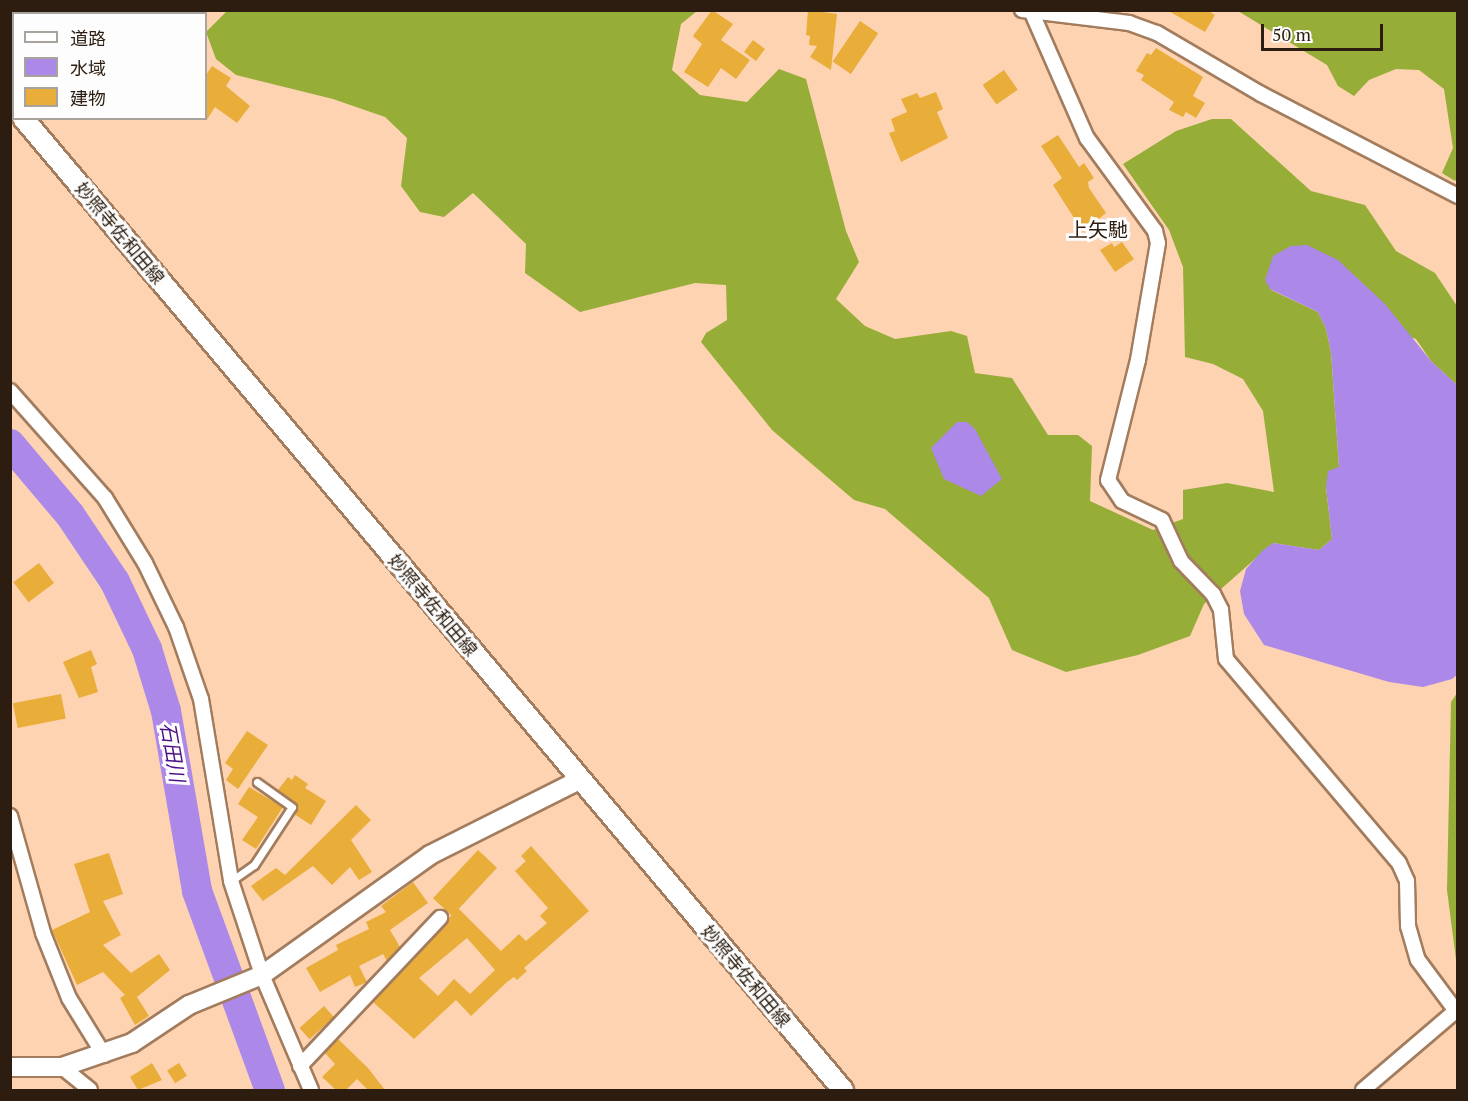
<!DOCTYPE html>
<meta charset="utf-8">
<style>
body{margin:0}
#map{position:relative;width:1468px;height:1101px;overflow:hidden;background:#fed3b2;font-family:"PT Serif","Noto Sans JP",serif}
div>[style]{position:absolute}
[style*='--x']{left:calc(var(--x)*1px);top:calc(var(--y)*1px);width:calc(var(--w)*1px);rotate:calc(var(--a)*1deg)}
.forest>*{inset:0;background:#96ad37}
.water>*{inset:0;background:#ac88e9}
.river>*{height:30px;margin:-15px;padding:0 15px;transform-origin:15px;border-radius:15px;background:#ac88e9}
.building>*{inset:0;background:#e9ad39;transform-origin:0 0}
.roads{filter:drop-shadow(2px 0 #a27c5d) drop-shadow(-2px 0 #a27c5d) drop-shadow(0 2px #a27c5d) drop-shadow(0 -2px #a27c5d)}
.service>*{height:7px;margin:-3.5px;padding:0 3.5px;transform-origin:3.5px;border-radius:3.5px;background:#fff}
.minor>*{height:14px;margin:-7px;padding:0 7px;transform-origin:7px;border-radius:7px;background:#fff}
.tertiary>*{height:18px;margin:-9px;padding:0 9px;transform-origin:9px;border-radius:9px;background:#fff}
.secondary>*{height:20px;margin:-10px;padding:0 10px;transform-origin:10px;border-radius:10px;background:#fff}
span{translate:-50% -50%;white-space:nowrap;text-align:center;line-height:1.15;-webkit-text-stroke:6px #fdfdfd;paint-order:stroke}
.street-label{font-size:18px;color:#2c1d10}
.neighbourhood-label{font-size:20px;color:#2c1d10}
.water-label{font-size:20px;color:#4b0e85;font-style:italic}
.frame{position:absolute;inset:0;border:12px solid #2c1d10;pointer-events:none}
.legend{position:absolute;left:12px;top:12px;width:195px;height:108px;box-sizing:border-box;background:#fdfdfd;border:2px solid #a9a39e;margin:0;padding:8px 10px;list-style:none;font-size:18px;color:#2c1d10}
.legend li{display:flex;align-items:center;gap:12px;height:30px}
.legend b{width:30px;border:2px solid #a9a39e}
.scale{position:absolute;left:1261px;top:24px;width:122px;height:27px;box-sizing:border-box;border:3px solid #2c1d10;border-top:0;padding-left:8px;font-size:18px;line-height:21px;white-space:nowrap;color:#2c1d10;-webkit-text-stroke:4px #fdfdfd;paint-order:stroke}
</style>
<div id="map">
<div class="forest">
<div style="clip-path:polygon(228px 10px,697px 11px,681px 24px,672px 70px,700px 95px,747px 102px,779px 69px,806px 79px,846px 231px,859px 262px,836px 299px,865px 326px,895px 339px,951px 331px,967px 336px,975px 373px,1012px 378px,1048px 435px,1078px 435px,1092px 446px,1090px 501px,1153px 530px,1183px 519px,1183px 490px,1227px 483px,1274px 492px,1263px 411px,1243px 379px,1213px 364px,1185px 357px,1183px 267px,1169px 230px,1123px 164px,1176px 131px,1212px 119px,1231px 119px,1311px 191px,1365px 205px,1396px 251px,1435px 273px,1457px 306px,1457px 385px,1431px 361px,1416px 339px,1269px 289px,1318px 312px,1326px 329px,1331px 352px,1339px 467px,1326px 487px,1332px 539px,1319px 550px,1273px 543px,1204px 604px,1190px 636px,1138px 655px,1066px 672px,1012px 650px,989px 598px,885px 509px,854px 500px,772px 430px,701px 342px,706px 333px,727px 320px,726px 285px,695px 283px,580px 312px,525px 273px,526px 244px,473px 193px,444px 217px,420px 212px,401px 186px,407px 138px,385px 117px,333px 99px,236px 75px,216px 59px,206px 32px)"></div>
<div style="clip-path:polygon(1238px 11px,1457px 11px,1457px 178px,1455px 181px,1442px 173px,1453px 148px,1444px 89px,1419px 70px,1396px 69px,1369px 80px,1354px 96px,1338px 86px,1327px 65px)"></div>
<div style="clip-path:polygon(1457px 693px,1457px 967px,1447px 890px,1451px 702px)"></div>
</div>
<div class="water">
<div style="clip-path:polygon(1307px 245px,1338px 260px,1385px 304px,1431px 361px,1457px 385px,1458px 674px,1452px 679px,1423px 687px,1389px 682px,1264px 645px,1244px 614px,1240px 591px,1246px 569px,1263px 550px,1273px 543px,1319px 550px,1332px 539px,1326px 487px,1328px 471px,1339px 467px,1331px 352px,1326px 329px,1318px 312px,1270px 289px,1265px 280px,1273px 256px,1291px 246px)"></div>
<div style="clip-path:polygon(957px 422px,967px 422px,975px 429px,1002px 479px,981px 496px,944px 479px,931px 448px)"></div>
</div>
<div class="river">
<div style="--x:10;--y:444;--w:93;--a:49.8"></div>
<div style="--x:70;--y:515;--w:81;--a:56.1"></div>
<div style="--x:115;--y:582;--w:74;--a:64.5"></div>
<div style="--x:147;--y:649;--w:65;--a:73"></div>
<div style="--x:166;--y:711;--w:183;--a:80.2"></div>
<div style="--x:197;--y:891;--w:212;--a:69.9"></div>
</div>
<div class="building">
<div style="clip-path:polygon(712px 10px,733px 24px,721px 40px,750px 60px,736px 79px,721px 68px,708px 87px,684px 72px,702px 44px,693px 36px)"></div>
<div style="clip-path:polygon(808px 10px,837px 14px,831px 70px,810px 57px,817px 46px,809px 45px,810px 36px,806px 35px)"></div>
<div style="clip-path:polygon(1167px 10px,1207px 10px,1215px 15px,1205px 32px)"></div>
<div style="left:860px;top:21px;width:22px;height:49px;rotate:34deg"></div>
<div style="left:753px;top:40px;width:15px;height:15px;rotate:37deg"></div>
<div style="clip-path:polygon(1156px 48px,1203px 77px,1193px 96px,1205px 103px,1196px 118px,1186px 112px,1183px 117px,1169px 110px,1174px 102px,1141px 80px,1144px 75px,1136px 71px,1147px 53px,1151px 55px)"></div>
<div style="clip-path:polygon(212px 66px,231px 78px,226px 86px,250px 106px,237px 123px,215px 107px,206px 121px,206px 75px)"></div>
<div style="left:1004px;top:70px;width:24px;height:26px;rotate:55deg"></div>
<div style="clip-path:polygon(936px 92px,943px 109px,937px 112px,948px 138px,901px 162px,889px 133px,895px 131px,891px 119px,907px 112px,901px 99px,917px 93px,920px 98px)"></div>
<div style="clip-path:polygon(1058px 135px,1079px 167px,1084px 163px,1094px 178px,1088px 182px,1089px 188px,1106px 213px,1083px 232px,1053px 185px,1062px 178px,1041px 146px)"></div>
<div style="clip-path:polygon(1122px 242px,1134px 259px,1115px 272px,1100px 250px,1112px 243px,1114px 247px)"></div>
<div style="left:39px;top:563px;width:25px;height:32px;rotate:53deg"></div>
<div style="clip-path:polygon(91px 650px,97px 664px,91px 667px,98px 692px,79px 698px,63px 662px)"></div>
<div style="left:61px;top:694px;width:25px;height:49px;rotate:79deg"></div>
<div style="clip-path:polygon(247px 731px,268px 745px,238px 789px,226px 780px,233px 769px,225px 763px)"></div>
<div style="clip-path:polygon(295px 775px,308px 784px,305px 788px,326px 801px,311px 825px,294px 814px,297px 804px,278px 790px,288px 777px,292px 780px)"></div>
<div style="clip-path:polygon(249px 787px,283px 807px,256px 849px,242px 840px,258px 817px,238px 804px)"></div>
<div style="clip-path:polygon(356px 805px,371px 820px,351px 840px,372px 872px,359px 880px,350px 867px,332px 885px,313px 866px,263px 901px,251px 886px,276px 868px,285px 875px)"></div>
<div style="clip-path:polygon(evenodd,531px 846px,589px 911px,524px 968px,527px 971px,517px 980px,514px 977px,507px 982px,471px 1016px,456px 1000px,414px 1039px,373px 1002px,458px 908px,501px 951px,519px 934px,526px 941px,547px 923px,540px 916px,548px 908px,515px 871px,526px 861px,521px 856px,531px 846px,467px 938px,495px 970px,470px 994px,454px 979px,438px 996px,419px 978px,467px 938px)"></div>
<div style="left:478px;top:850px;width:26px;height:66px;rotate:43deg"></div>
<div style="clip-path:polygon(109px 853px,123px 894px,103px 901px,121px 935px,103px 945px,131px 973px,159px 954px,170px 970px,137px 997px,149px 1016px,135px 1025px,120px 998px,125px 995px,103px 972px,77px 985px,52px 930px,90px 912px,74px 864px)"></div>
<div style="clip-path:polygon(413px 882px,428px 903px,390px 930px,400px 947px,387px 961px,383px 954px,359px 966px,367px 982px,355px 987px,350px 975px,320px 992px,306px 968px,338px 950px,336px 945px,369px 929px,366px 922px,386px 912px,381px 906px)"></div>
<div style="left:324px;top:1006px;width:15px;height:33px;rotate:48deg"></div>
<div style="clip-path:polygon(338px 1039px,368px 1068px,385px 1090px,368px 1090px,357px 1079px,346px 1090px,336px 1090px,322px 1077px,335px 1064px,325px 1053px)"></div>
<div style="clip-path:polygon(152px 1063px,162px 1080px,138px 1090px,130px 1077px)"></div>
<div style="left:179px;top:1063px;width:15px;height:14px;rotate:58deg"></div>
</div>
<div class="roads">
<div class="service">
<div style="--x:231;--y:881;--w:28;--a:-35"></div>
<div style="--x:254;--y:865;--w:69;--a:-56.8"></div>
<div style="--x:292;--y:807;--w:43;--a:-144.5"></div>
</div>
<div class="minor">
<div style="--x:1022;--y:10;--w:108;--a:6.9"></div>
<div style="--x:1129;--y:23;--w:30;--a:20"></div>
<div style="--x:1157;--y:33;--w:121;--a:30.4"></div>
<div style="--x:1261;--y:94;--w:222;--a:27.4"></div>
<div style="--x:1032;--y:13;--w:137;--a:66.3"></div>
<div style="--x:1087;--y:138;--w:115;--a:53.8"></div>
<div style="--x:1155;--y:231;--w:12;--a:76"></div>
<div style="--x:1158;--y:243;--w:119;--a:99.7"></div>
<div style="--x:1138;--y:360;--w:124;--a:104"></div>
<div style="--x:1108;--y:480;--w:25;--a:56"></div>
<div style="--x:1122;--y:501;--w:44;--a:25.4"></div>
<div style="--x:1162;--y:520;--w:45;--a:65.1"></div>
<div style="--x:1181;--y:561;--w:46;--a:45.9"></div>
<div style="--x:1213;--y:594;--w:18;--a:63"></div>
<div style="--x:1221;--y:610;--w:49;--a:84.2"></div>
<div style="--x:1226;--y:659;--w:267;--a:49.7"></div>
<div style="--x:1399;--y:863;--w:20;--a:66"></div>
<div style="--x:1407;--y:881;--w:45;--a:88.7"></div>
<div style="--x:1408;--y:926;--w:35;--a:74"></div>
<div style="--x:1418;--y:960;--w:64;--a:53.3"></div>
<div style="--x:10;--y:391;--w:143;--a:48.4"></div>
<div style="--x:105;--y:498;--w:76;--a:58.4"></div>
<div style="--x:145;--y:563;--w:71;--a:64.2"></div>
<div style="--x:176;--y:627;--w:76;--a:70.9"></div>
<div style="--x:201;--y:699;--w:184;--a:80.6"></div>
<div style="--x:231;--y:881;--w:99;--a:71.7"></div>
<div style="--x:262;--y:975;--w:125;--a:66.9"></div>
<div style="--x:10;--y:816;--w:122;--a:74.2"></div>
<div style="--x:43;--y:933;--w:70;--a:68.2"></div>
<div style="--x:69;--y:998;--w:67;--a:58.4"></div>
<div style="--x:300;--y:1066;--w:204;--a:-46.6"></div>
<div style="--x:62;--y:1067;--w:36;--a:39"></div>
<div style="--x:1363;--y:1090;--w:125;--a:-40.5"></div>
</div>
<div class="tertiary">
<div style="--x:10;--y:1067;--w:52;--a:0"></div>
<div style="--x:62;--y:1067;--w:74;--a:-18.9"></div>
<div style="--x:132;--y:1043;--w:69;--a:-33.7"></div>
<div style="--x:189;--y:1005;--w:79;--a:-22.3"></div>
<div style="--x:262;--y:975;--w:206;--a:-35.5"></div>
<div style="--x:430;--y:855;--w:167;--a:-26.7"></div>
</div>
<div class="secondary">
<div style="--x:10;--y:103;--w:6;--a:45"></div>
<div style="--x:23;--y:118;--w:1272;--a:49.85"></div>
</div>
</div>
<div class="street-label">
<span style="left:120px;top:233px;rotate:50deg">妙照寺佐和田線</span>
<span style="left:433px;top:605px;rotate:50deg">妙照寺佐和田線</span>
<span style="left:746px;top:976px;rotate:50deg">妙照寺佐和田線</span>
</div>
<div class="neighbourhood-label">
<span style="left:1098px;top:229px">上矢馳</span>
</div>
<div class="water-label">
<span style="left:173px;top:752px;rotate:80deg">石田川</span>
</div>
<div class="frame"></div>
<ul class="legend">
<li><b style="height:8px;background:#fff"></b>道路</li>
<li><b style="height:16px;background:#ac88e9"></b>水域</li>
<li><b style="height:16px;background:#e9ad39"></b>建物</li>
</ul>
<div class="scale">50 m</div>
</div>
